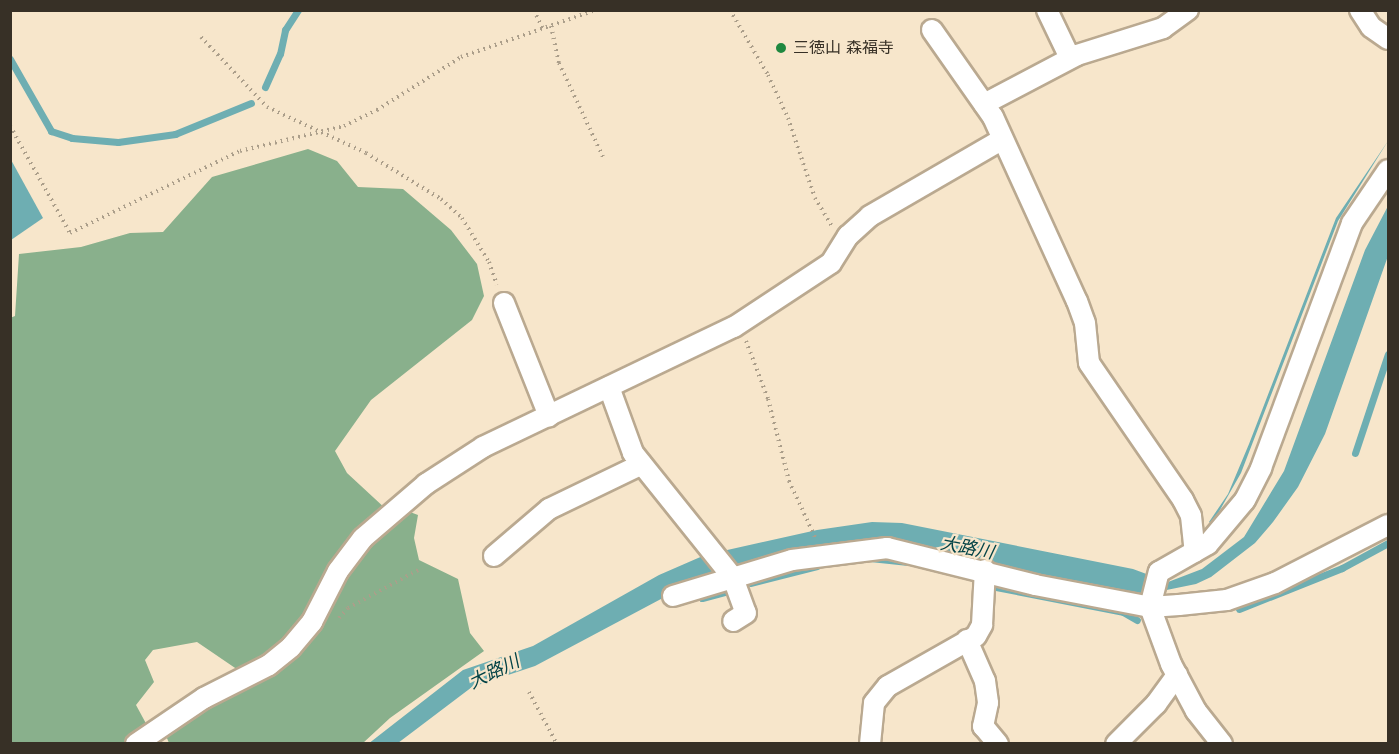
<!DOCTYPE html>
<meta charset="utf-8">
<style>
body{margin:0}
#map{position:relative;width:1399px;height:754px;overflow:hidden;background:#f7e6cb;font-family:"DejaVu Sans","Noto Sans JP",sans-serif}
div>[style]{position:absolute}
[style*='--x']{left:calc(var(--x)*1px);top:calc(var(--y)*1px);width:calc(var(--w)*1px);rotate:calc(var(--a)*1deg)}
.forest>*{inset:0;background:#89b08c}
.water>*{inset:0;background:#6eaeb2}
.stream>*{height:7px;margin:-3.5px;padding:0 3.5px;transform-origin:3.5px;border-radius:3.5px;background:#6eaeb2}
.path>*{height:4px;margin-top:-2px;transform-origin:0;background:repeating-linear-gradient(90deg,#ab9e8a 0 1.5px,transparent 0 6px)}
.roads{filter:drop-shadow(2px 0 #baa990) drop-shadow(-2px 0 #baa990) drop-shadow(0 2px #baa990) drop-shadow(0 -2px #baa990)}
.street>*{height:20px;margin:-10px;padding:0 10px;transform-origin:10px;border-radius:10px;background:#fff}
.dots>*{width:16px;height:16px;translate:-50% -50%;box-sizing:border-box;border:3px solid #f7e6cb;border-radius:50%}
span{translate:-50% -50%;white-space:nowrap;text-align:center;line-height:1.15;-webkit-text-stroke:4.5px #f7e6cb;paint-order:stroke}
.poi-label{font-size:16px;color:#373026}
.left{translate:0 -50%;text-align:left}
.water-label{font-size:18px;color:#034346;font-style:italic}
.frame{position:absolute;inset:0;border:12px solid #373026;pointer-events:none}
</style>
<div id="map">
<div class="forest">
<div style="clip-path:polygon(308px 149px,337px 161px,358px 187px,403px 189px,451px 230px,477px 264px,484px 296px,472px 320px,371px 400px,335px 451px,347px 473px,387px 510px,328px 581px,283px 647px,241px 672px,197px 642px,153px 650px,145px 660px,154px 682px,136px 705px,149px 729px,141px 735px,125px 743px,11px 743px,10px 318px,15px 316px,19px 254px,81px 247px,130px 233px,163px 232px,212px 177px)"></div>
<div style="clip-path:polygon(402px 509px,418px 515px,414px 538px,419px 560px,458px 579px,470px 633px,484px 651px,390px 718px,363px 743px,169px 743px,164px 731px,264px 672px)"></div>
</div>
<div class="water">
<div style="clip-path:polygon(1388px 141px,1338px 221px,1241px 473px,1212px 524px,1209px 522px,1228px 494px,1249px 444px,1336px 218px)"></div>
<div style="clip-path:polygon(10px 158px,43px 218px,11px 240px,10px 240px)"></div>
<div style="clip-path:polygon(1388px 206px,1388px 256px,1325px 434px,1298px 487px,1273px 522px,1255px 543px,1211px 577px,1196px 584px,1142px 595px,1057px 580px,896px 541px,863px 540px,814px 546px,739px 566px,676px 591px,535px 666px,472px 687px,398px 743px,368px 744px,463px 670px,533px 646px,659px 575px,705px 555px,817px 530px,872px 522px,902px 523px,1133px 569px,1168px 582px,1202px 569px,1244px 537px,1284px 471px,1365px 250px)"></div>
</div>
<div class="stream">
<div style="--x:10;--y:59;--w:83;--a:60.3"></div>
<div style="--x:51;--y:131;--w:22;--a:18"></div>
<div style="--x:72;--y:138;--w:46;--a:5"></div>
<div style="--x:118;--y:142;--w:58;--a:-8"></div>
<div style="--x:175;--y:134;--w:82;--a:-22.2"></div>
<div style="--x:265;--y:87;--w:36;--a:-66"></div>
<div style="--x:280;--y:54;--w:25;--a:-78"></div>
<div style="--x:285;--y:30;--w:24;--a:-57"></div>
<div style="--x:1355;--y:453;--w:104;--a:-71.6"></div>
<div style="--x:870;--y:558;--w:36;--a:6"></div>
<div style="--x:750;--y:583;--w:69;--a:-14.2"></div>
<div style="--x:996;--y:587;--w:129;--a:11.1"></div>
<div style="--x:1123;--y:612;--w:16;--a:30"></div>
<div style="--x:702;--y:598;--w:28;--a:-15"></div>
<div style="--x:1239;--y:609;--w:111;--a:-21.7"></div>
<div style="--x:1342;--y:568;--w:52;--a:-28.5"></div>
</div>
<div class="path">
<div style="--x:534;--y:10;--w:21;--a:65"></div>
<div style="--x:730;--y:10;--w:75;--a:59.7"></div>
<div style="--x:768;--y:75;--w:47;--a:65.1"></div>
<div style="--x:788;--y:118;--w:84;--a:71.4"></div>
<div style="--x:815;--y:198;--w:33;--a:59"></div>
<div style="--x:551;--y:26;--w:38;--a:78"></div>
<div style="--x:559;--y:63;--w:106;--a:64.9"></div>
<div style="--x:201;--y:37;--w:96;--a:46.7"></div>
<div style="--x:267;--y:107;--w:109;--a:24.9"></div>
<div style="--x:366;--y:153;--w:88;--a:31.5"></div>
<div style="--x:441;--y:199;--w:28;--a:42"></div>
<div style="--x:462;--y:218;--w:52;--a:58.5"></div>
<div style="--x:489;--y:262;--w:24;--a:71"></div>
<div style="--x:10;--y:126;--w:123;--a:60.7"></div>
<div style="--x:70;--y:233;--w:189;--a:-25.8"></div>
<div style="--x:240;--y:151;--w:107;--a:-13.5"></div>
<div style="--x:344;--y:126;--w:37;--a:-26"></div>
<div style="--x:377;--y:110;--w:99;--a:-32.2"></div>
<div style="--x:461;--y:57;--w:142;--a:-19.3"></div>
<div style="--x:746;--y:341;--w:62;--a:69.2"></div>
<div style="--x:768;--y:399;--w:85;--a:75.6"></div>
<div style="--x:789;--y:481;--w:62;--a:65.1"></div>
<div style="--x:339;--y:618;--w:13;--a:-48"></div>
<div style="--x:348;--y:608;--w:84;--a:-28.4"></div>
<div style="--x:529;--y:692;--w:59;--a:61.7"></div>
</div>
<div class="roads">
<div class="street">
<div style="--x:1047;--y:10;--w:53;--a:64.4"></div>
<div style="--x:1360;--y:10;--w:20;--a:57"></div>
<div style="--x:1371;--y:27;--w:21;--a:35"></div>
<div style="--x:932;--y:30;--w:106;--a:55"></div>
<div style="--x:993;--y:117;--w:202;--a:65.5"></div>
<div style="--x:1077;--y:301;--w:23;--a:70"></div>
<div style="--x:1085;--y:323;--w:40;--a:84.3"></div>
<div style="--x:1089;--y:363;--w:166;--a:55.5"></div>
<div style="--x:1183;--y:500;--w:18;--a:63"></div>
<div style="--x:1191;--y:516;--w:36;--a:84"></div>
<div style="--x:984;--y:104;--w:105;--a:-27.8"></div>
<div style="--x:1077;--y:55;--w:90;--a:-17.4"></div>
<div style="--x:1163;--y:28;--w:31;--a:-36"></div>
<div style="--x:504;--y:303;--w:122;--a:68.3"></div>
<div style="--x:609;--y:387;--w:70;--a:70"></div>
<div style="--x:633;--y:453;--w:160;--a:51.3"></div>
<div style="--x:733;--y:578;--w:37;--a:70"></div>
<div style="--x:746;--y:613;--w:15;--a:148"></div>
<div style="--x:494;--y:556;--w:72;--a:-40.5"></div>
<div style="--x:549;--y:509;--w:103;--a:-25.8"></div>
<div style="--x:673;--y:596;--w:124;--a:-16.8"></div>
<div style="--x:792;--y:560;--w:96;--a:-7.2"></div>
<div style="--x:887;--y:548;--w:153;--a:14"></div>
<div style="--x:1035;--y:585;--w:117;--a:10.8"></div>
<div style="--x:1150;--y:607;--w:29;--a:-4"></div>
<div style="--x:1179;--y:605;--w:48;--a:-5.9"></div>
<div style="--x:1227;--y:600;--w:51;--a:-19.5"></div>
<div style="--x:1275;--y:583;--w:127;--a:-27.2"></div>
<div style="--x:967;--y:640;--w:45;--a:66.3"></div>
<div style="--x:985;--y:681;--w:22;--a:82"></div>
<div style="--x:988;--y:703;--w:24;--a:102"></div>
<div style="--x:983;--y:726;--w:23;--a:50"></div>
<div style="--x:136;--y:744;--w:82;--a:-34.1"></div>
<div style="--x:204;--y:698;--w:73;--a:-26.9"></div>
<div style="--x:269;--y:665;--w:28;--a:-39"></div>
<div style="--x:291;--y:647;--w:33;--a:-50"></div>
<div style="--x:312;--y:622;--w:57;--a:-63"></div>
<div style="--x:338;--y:571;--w:41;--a:-52.9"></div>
<div style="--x:363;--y:538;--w:83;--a:-40.6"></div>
<div style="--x:426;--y:484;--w:68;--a:-33"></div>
<div style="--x:483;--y:447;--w:278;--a:-25.6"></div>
<div style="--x:734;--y:327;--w:116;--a:-33.4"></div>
<div style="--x:831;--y:263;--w:32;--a:-58"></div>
<div style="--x:848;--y:236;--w:30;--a:-42"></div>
<div style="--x:870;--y:216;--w:151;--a:-30.1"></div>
<div style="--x:870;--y:744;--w:41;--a:-84.4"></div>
<div style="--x:874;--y:703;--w:22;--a:-51"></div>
<div style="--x:888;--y:686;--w:101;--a:-29.6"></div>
<div style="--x:976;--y:636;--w:13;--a:-61"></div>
<div style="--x:982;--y:625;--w:55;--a:-86.9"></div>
<div style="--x:1116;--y:744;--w:57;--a:-45"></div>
<div style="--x:1156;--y:704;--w:36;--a:-54"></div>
<div style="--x:1222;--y:744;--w:42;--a:-128.2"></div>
<div style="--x:1196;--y:711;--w:53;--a:-118"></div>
<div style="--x:1171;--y:664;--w:61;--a:-110.2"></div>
<div style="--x:1150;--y:607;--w:36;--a:-76"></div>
<div style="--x:1159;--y:572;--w:56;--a:-29.7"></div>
<div style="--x:1208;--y:544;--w:57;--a:-49.9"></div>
<div style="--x:1245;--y:500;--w:36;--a:-63"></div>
<div style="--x:1261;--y:468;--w:261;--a:-69.6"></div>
<div style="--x:1352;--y:223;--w:64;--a:-55.8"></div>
</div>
</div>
<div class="dots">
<div style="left:781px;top:48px;background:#1f883f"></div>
</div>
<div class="poi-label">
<span class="left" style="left:793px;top:48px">三徳山 森福寺</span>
</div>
<div class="water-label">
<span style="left:967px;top:548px;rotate:11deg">大路川</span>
<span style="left:494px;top:672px;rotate:-26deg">大路川</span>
</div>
<div class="frame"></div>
</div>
